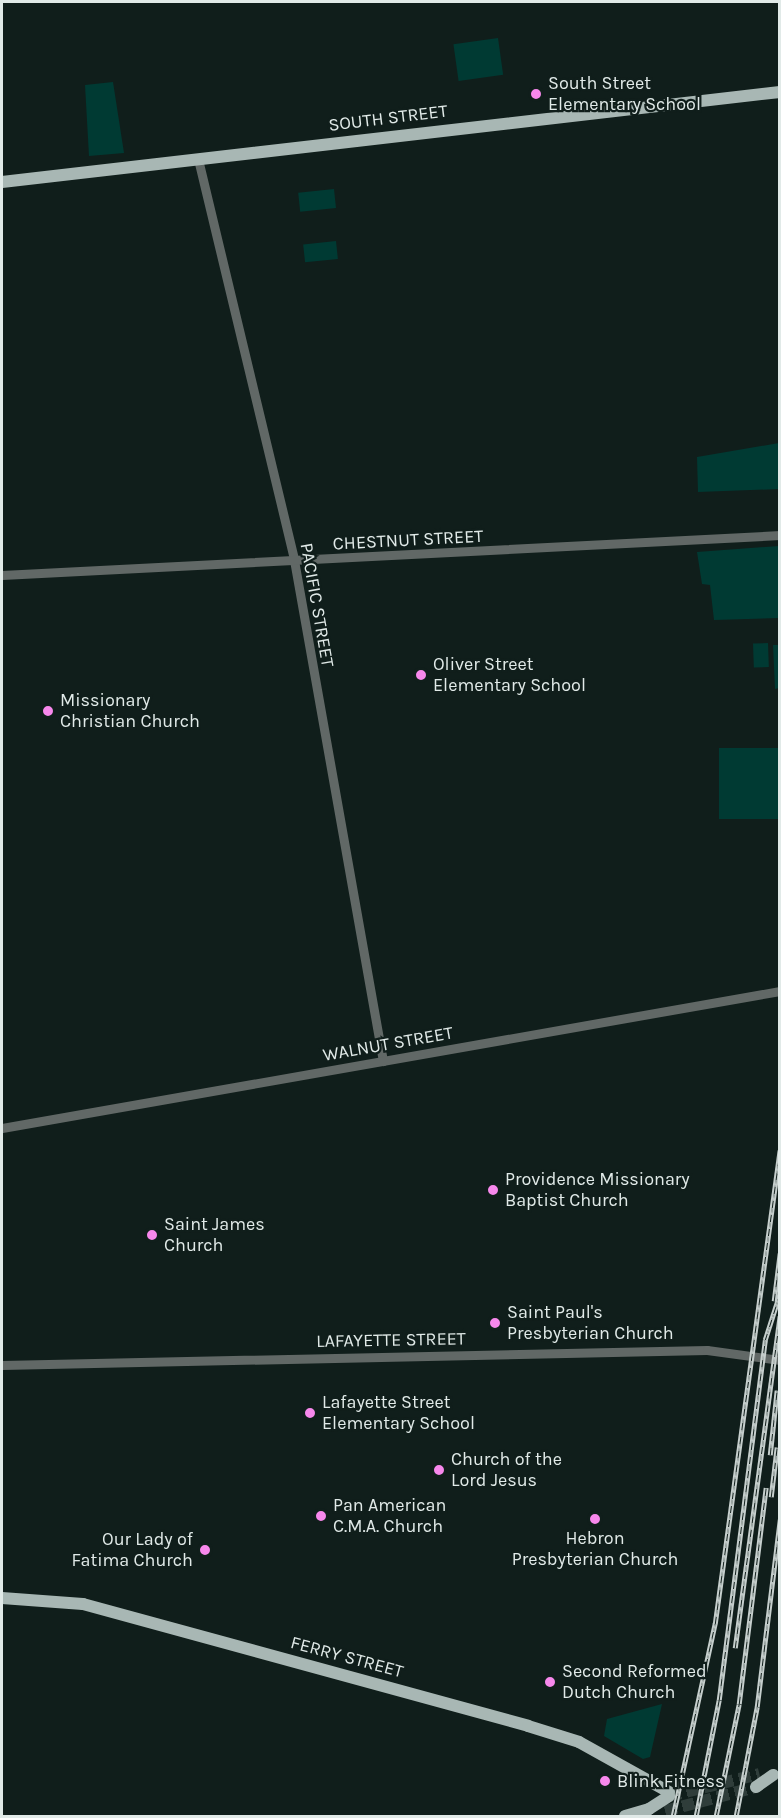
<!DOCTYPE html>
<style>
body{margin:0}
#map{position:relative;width:781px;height:1818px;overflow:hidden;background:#101e1b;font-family:Karla,sans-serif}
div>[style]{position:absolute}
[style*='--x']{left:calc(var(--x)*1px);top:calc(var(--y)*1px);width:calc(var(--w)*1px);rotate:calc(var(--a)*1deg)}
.green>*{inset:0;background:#003a33;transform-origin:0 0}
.major-tunnel>*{height:12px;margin-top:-6px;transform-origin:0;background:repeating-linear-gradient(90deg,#2f3d3a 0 12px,transparent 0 18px)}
.minor>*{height:9px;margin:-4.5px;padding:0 4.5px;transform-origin:4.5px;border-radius:4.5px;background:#616866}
.major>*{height:12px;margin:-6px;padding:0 6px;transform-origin:6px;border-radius:6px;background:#a8b7b4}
.rail>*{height:4.5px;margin-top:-2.25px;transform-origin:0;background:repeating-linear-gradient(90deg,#101e1b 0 7px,#c6cfcd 0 14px);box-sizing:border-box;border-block:2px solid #c6cfcd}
.dots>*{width:16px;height:16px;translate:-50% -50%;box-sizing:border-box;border:3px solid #101e1b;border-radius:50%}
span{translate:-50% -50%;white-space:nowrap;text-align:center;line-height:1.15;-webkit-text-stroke:4.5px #101e1b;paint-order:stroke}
.poi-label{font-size:18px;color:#e1eae8}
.left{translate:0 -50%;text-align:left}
.right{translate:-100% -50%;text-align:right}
.street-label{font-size:18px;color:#e1eae8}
.frame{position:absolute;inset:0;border:3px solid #e1eae8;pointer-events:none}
</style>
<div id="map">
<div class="green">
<div style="left:498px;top:38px;width:37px;height:45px;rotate:82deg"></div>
<div style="clip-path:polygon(113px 82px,124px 153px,89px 156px,85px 85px)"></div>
<div style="left:334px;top:189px;width:19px;height:36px;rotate:84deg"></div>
<div style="left:336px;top:241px;width:18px;height:33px;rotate:84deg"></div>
<div style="clip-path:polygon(779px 443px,779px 489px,698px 492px,697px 457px)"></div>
<div style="clip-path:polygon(779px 546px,779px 618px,714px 620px,710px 585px,702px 584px,697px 552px)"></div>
<div style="left:768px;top:643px;width:24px;height:15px;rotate:88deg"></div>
<div style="clip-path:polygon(773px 645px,779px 645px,779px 688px,775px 689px)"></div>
<div style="left:779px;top:748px;width:71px;height:60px;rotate:90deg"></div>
<div style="clip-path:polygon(662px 1704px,650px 1757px,643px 1759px,604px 1736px,607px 1719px)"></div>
</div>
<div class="major-tunnel">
<div style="--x:669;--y:1796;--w:93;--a:-13.7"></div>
<div style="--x:665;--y:1811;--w:94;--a:-14.8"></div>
</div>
<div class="minor">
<div style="--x:198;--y:159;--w:412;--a:76.5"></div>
<div style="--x:294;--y:560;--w:509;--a:79.93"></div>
<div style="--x:2;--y:575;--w:779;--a:-2.94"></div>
<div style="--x:2;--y:1128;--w:790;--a:-9.99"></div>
<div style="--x:2;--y:1365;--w:705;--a:-1.22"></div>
<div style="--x:707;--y:1350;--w:74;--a:7.8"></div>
</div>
<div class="major">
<div style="--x:2;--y:182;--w:783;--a:-6.6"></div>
<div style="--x:2;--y:1598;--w:81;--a:4.2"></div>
<div style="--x:83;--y:1604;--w:461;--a:15.3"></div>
<div style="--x:528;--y:1726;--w:53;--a:17.4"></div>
<div style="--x:579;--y:1742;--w:103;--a:29.1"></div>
<div style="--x:756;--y:1787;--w:21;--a:-35"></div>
<div style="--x:625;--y:1816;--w:25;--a:-16"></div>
<div style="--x:649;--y:1809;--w:24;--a:-33"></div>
</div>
<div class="rail">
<div style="--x:774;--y:1301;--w:48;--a:-82.9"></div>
<div style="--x:770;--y:1455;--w:65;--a:-83.9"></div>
<div style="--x:771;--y:1497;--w:50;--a:-83.2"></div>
<div style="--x:735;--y:1648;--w:335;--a:-82.3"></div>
<div style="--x:673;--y:1816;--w:197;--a:-77.7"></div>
<div style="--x:715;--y:1624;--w:478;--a:-82.2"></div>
<div style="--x:696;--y:1816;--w:118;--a:-78.8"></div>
<div style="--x:719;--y:1700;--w:363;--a:-82.7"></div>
<div style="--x:765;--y:1340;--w:49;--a:-72.3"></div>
<div style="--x:716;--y:1816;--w:114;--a:-78.4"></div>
<div style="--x:739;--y:1704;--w:218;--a:-82.9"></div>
<div style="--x:736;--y:1816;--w:111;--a:-79.1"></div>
<div style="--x:757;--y:1707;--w:189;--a:-83"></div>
</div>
<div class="dots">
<div style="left:536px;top:94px;background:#f788ec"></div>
<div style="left:421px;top:675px;background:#f788ec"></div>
<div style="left:48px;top:711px;background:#f788ec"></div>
<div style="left:493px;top:1190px;background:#f788ec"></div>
<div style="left:152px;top:1235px;background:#f788ec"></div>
<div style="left:495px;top:1323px;background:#f788ec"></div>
<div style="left:310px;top:1413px;background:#f788ec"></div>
<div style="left:439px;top:1470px;background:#f788ec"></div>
<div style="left:321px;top:1516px;background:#f788ec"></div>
<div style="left:595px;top:1519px;background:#f788ec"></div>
<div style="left:205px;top:1550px;background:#f788ec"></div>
<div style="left:550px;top:1682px;background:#f788ec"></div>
<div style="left:605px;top:1781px;background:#f788ec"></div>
</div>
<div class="poi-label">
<span class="left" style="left:548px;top:94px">South Street<br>Elementary School</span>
<span class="left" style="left:433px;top:675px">Oliver Street<br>Elementary School</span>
<span class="left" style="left:60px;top:711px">Missionary<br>Christian Church</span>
<span class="left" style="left:505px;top:1190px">Providence Missionary<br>Baptist Church</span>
<span class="left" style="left:164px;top:1235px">Saint James<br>Church</span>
<span class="left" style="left:507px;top:1323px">Saint Paul's<br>Presbyterian Church</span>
<span class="left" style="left:322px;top:1413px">Lafayette Street<br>Elementary School</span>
<span class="left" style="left:451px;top:1470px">Church of the<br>Lord Jesus</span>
<span class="left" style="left:333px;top:1516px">Pan American<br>C.M.A. Church</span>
<span style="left:595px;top:1549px">Hebron<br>Presbyterian Church</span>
<span class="right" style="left:193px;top:1550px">Our Lady of<br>Fatima Church</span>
<span class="left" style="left:562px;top:1682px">Second Reformed<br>Dutch Church</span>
<span class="left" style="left:617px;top:1781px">Blink Fitness</span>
</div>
<div class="street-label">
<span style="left:388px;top:118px;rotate:-7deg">SOUTH STREET</span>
<span style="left:408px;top:540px;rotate:-3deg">CHESTNUT STREET</span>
<span style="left:317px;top:605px;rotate:80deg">PACIFIC STREET</span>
<span style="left:388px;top:1044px;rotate:-10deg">WALNUT STREET</span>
<span style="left:391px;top:1340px;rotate:-1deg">LAFAYETTE STREET</span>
<span style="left:347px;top:1657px;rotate:15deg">FERRY STREET</span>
</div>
<div class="frame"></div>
</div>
